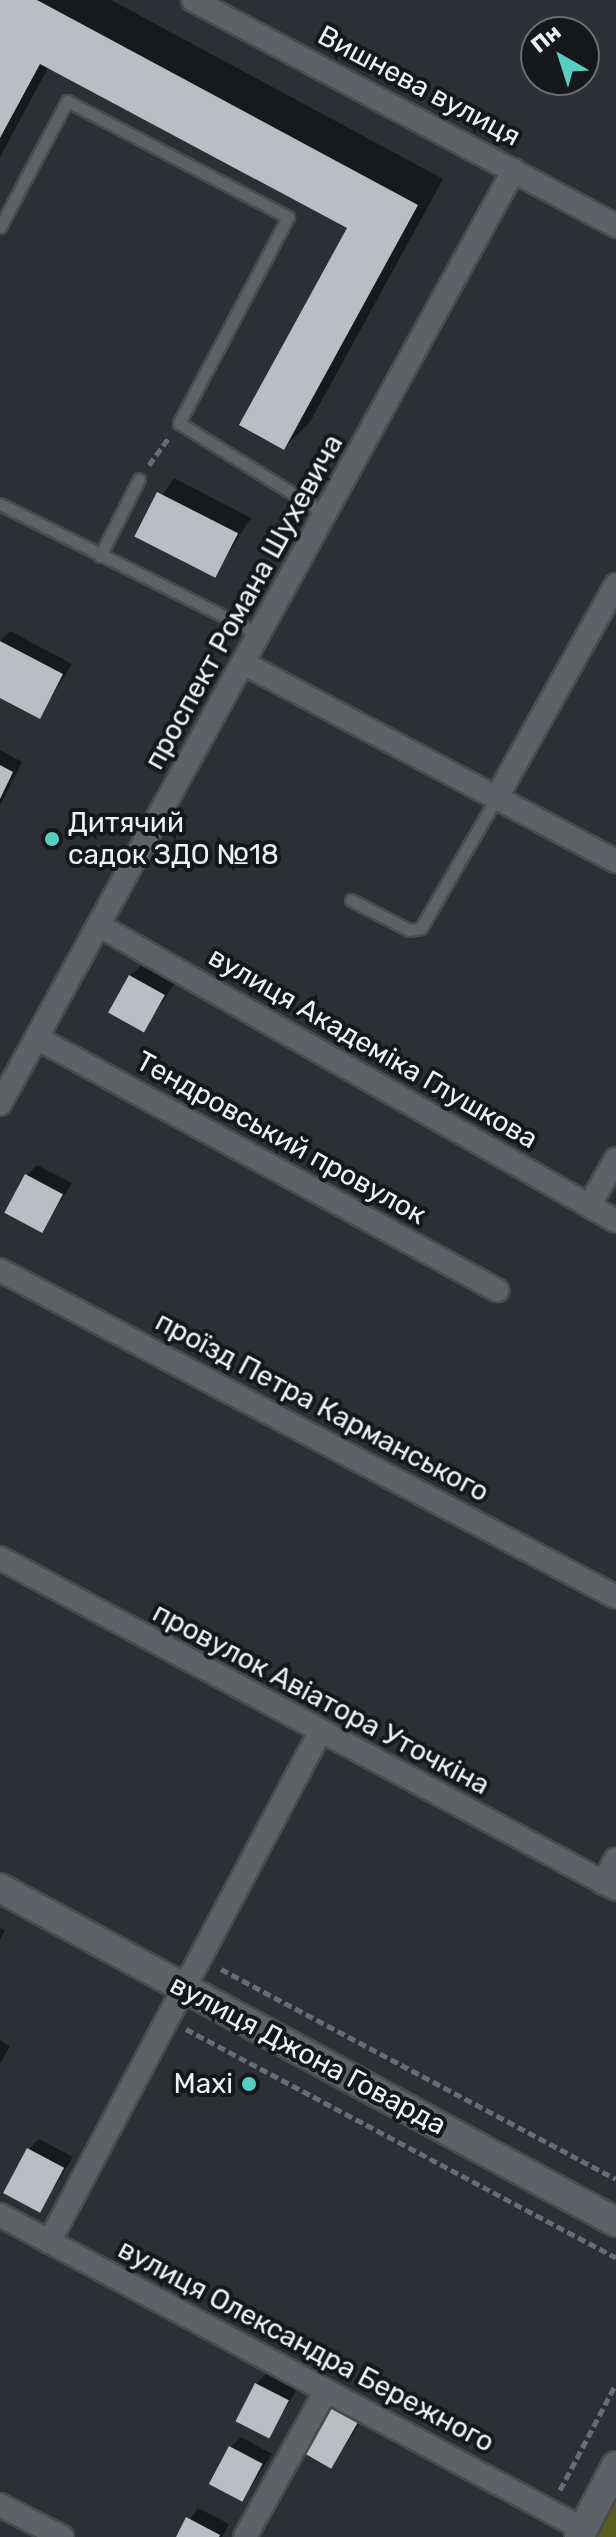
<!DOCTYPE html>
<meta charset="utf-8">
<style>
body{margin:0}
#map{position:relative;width:616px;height:2537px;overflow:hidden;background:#2c2f33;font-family:Rubik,sans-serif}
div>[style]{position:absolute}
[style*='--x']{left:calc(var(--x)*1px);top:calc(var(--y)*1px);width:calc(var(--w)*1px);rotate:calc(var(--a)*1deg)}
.green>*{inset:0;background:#575d1b}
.shadow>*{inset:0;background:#0007}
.building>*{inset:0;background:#babec3;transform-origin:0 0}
.path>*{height:5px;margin-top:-2.5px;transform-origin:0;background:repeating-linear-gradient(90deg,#696c70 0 8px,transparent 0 12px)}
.roads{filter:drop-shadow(2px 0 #494b4f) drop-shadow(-2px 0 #494b4f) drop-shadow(0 2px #494b4f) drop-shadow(0 -2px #494b4f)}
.service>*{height:11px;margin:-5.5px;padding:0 5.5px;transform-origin:5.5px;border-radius:5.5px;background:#5e6266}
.minor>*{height:22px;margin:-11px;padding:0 11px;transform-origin:11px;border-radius:11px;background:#5e6266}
.tertiary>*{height:28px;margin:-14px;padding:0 14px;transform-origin:14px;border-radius:14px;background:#5e6266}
.dots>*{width:22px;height:22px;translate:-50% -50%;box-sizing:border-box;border:4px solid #151719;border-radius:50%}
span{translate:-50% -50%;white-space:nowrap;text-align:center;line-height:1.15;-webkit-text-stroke:8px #151719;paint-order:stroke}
.street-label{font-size:28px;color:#eff1f4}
.poi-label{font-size:28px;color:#eff1f4}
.left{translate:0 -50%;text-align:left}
.right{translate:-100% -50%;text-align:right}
.north{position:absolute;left:520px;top:16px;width:80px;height:80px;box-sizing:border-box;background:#151719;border:2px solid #6c6e71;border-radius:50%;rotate:321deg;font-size:22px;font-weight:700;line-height:32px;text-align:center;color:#eff1f4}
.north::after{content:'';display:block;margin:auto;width:28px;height:36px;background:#56cec3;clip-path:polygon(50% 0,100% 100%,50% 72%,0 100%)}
</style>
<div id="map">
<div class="green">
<div style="clip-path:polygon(616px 2498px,616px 2537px,595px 2537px)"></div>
</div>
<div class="shadow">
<div style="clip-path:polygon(0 0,111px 0,443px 179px,310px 422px,284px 448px,350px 228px,49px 66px,0 157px)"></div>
<div style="clip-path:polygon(174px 478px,251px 518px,214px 576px,136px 536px)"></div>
<div style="clip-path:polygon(10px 631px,72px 664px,40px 716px,0 696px,0 641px)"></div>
<div style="clip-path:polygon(0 750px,22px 762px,0 805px)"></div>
<div style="clip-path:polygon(141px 966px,174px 984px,144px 1030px,130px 976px)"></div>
<div style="clip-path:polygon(37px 1165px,72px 1183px,42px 1231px,27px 1175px)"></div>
<div style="clip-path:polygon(0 1928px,5px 1930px,0 1940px)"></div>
<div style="clip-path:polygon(0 2040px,10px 2046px,0 2064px)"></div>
<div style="clip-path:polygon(39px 2139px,73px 2157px,40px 2210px,29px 2149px)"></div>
<div style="clip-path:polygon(266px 2374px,297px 2389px,269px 2436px,256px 2384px)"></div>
<div style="clip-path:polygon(333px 2406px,368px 2410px,332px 2466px)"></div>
<div style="clip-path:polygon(241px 2437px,272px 2454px,242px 2500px,231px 2447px)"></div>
<div style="clip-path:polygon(198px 2508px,229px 2524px,222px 2537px,178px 2537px)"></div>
</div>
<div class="building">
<div style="clip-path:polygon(0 0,37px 0,418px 205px,284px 450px,239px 425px,347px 228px,40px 64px,0 138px)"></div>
<div style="left:157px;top:492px;width:91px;height:50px;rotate:27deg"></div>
<div style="clip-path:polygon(0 641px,63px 674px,40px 719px,0 698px)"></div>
<div style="clip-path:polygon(0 765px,13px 772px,0 799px)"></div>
<div style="left:129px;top:975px;width:41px;height:43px;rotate:29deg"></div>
<div style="left:25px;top:1174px;width:43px;height:44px;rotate:28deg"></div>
<div style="left:27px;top:2148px;width:42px;height:51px;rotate:28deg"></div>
<div style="left:255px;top:2383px;width:38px;height:43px;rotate:27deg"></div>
<div style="left:331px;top:2405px;width:32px;height:55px;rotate:30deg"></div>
<div style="left:229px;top:2446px;width:38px;height:43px;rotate:28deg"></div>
<div style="clip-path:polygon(186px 2517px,220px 2535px,219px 2537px,176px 2537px)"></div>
</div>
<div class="path">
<div style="--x:149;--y:465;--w:34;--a:-54"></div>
<div style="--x:221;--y:1969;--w:447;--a:28"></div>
<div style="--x:186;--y:2029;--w:487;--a:28"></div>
<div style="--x:560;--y:2490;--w:120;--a:-62.2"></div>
</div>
<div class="roads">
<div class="service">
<div style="--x:0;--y:227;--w:143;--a:-62"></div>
<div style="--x:67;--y:101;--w:250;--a:27.7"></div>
<div style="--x:288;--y:217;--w:233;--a:117.9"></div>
<div style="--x:179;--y:423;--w:173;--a:31.8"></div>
<div style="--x:0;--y:504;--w:291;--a:26.6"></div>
<div style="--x:100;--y:556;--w:86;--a:-63.1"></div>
<div style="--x:351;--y:900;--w:65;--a:27.3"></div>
<div style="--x:409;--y:930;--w:12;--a:-9"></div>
<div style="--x:421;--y:928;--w:154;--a:-59.9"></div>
</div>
<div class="minor">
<div style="--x:193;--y:0;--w:480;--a:28.1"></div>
<div style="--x:245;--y:664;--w:420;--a:28"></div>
<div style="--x:498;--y:795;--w:241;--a:-60.7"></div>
<div style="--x:100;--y:926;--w:594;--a:29.76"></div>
<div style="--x:37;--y:1038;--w:525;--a:28.72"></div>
<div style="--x:0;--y:1104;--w:1066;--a:-61.18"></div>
<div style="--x:589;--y:1206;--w:54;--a:-60.1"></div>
<div style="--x:0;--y:1270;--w:697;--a:27.96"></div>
<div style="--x:0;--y:1558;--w:699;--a:28.25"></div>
<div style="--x:603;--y:1883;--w:27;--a:-62"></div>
<div style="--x:0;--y:2215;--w:662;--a:28.31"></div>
<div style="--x:49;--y:2242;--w:575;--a:-62.01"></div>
<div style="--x:0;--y:2505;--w:70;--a:27.3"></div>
<div style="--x:245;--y:2537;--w:167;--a:-61"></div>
</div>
<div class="tertiary">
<div style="--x:0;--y:1888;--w:701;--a:28.47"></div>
<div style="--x:579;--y:2537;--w:80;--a:-62.5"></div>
</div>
</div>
<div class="dots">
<div style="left:52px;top:839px;background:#56cec3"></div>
<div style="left:249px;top:2084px;background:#56cec3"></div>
</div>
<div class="street-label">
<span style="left:419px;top:86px;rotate:28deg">Вишнева вулиця</span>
<span style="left:244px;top:602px;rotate:-61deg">проспект Романа Шухевича</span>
<span style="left:373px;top:1048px;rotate:30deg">вулиця Академіка Глушкова</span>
<span style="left:281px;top:1138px;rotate:29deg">Тендровський провулок</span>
<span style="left:322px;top:1407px;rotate:28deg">проїзд Петра Карманського</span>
<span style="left:321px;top:1699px;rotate:28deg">провулок Авіатора Уточкіна</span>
<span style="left:308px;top:2055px;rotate:28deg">вулиця Джона Говарда</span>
<span style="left:306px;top:2346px;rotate:28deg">вулиця Олександра Бережного</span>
</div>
<div class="poi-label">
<span class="left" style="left:68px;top:839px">Дитячий<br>садок ЗДО №18</span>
<span class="right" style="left:233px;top:2084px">Maxi</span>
</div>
<div class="north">Пн</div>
</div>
